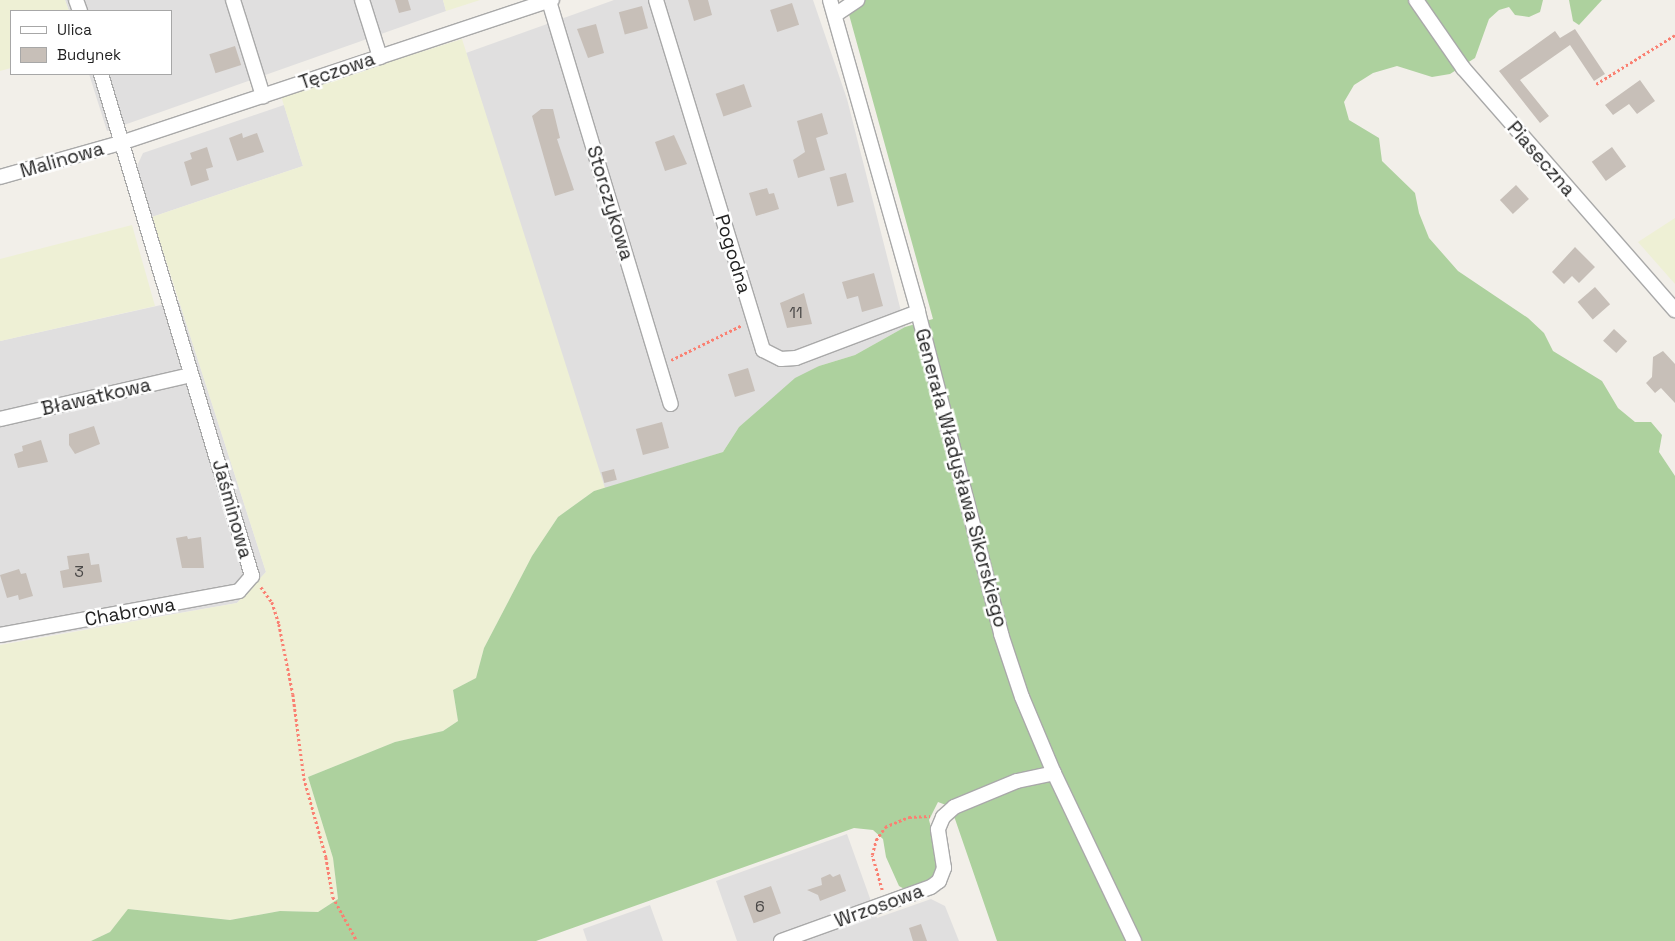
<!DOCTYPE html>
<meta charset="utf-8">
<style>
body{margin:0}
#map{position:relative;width:1675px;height:941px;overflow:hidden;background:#f2efe9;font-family:"Space Grotesk",sans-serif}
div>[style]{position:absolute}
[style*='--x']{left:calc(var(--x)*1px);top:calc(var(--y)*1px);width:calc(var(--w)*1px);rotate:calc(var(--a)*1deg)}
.residential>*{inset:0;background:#e0dfdf}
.farmland>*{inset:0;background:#eef0d5}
.forest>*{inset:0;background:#add19e}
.building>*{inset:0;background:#c7bfb8;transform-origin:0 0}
.path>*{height:2.5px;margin-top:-1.25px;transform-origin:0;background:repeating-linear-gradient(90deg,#fa8072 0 2.5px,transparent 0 5px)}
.roads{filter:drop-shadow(1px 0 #a9a9a9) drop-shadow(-1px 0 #a9a9a9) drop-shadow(0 1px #a9a9a9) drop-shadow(0 -1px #a9a9a9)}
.minor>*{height:14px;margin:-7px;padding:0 7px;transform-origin:7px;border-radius:7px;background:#fff}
span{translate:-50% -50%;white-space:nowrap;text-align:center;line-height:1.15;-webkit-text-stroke:5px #fff;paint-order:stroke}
.number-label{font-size:16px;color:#4b4948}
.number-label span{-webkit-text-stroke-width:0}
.street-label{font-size:19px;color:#222}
.legend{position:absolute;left:10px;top:10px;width:162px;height:65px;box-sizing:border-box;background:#fff;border:1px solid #a7a7a7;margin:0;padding:6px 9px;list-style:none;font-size:15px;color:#222}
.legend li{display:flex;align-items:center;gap:10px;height:25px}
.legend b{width:25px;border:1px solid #a7a7a7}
</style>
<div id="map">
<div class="residential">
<div style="clip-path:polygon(65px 0,443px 0,446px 11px,107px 131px,89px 74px,171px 74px,171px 11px,69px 11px)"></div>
<div style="clip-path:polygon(614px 0,813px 0,847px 99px,905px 327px,855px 355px,819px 366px,739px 427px,723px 452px,603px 489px,466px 53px)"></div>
<div style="clip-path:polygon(284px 105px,303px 166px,152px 217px,137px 166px,143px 153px)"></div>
<div style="clip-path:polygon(179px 301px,266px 572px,237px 603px,0 644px,0 341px)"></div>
<div style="clip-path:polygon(847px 834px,877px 918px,931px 899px,945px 906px,959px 941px,737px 941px,716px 881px)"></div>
<div style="clip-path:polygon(650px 905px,663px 941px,587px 941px,583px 929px)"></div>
</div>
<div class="farmland">
<div style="clip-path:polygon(0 0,65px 0,69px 11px,11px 11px,11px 68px,0 71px)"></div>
<div style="clip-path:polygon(443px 0,480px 0,446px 11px)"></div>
<div style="clip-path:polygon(462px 39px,605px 488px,594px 491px,558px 517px,532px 556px,484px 648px,476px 678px,453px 690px,458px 721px,443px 731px,395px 742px,308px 777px,333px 858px,338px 899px,318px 912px,280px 911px,230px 920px,129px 909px,110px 932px,91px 941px,0 941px,0 645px,237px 603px,266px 572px,152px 217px,303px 166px,281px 96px)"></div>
<div style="clip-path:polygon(1675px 218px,1675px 284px,1638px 242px)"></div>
<div style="clip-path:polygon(132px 225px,155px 306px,0 341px,0 259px)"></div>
</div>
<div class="forest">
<div style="clip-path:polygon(845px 0,1543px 0,1540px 12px,1529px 17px,1515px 15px,1509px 7px,1499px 10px,1489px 19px,1475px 58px,1450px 74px,1432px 77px,1397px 66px,1373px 73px,1354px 85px,1344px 102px,1349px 120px,1379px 138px,1382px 161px,1415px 193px,1419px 213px,1429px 238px,1458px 271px,1528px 318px,1544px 333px,1553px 351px,1602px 381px,1618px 408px,1635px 422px,1651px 422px,1662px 435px,1659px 452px,1675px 476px,1675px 941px,997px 941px,955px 819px,946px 805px,938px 802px,929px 820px,941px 866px,934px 878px,908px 891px,899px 886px,886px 857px,883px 839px,873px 830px,854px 828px,536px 941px,91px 941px,110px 932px,128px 909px,230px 920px,280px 911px,318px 912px,338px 899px,333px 858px,308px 777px,395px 742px,443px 731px,458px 721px,453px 690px,476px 678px,484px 648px,532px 556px,558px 517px,594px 491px,723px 452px,739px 427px,795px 378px,819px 366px,855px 355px,905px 327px,933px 319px)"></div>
<div style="clip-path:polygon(1569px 0,1602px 0,1579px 25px,1573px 21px)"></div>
</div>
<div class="building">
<div style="clip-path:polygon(395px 0,408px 0,411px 10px,399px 13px)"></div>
<div style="clip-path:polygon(688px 0,708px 0,712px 15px,694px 21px)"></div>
<div style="left:792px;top:3px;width:23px;height:23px;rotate:72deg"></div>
<div style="left:642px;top:6px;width:23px;height:24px;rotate:75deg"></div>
<div style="clip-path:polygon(596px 24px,604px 53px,588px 58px,577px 29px)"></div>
<div style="clip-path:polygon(1575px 29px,1605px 74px,1594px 81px,1570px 45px,1520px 80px,1549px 116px,1540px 123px,1499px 71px,1555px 31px,1560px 38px)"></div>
<div style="left:235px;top:46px;width:20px;height:27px;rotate:72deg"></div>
<div style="clip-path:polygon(1640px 80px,1655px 101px,1637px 114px,1629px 104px,1613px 115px,1605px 105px)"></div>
<div style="left:744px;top:84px;width:24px;height:30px;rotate:71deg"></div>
<div style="clip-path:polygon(541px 109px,553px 109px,560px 138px,557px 139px,574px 190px,555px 196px,532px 116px)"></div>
<div style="clip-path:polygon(822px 113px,828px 134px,816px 138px,825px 170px,798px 178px,793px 160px,805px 152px,797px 121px)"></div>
<div style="clip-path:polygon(242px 133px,243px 138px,257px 133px,264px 152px,237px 161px,229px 138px)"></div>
<div style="clip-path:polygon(674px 135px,687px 164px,665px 171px,655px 142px)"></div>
<div style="clip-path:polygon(207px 147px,213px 167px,206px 169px,209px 180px,191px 186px,184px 162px,192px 159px,190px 153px)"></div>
<div style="left:1612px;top:147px;width:24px;height:25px;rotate:54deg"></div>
<div style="left:846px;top:173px;width:30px;height:17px;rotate:75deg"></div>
<div style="left:1516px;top:185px;width:19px;height:22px;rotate:47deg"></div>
<div style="clip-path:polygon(767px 188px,769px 194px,774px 193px,779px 209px,756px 216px,749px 193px)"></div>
<div style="clip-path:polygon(1575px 247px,1595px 267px,1579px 283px,1572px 276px,1564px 284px,1552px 272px)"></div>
<div style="clip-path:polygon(874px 273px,883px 306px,862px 312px,858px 296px,847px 299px,842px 282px)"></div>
<div style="left:1595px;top:287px;width:23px;height:23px;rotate:49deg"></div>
<div style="clip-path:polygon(804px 293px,812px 324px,787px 328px,780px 303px)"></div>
<div style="left:1614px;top:329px;width:18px;height:16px;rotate:43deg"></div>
<div style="clip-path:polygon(1663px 351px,1675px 364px,1675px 403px,1661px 388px,1655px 393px,1646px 383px,1652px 377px,1653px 357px)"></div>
<div style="left:748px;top:368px;width:24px;height:21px;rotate:73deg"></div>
<div style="left:662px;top:422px;width:27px;height:27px;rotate:75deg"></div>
<div style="clip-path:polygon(94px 426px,100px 444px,75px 454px,69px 445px,69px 434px)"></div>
<div style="clip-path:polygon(41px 440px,48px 462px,18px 468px,14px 454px,23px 451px,22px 446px)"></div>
<div style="left:614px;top:469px;width:11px;height:13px;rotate:75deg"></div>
<div style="clip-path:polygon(187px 536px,188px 539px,201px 537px,204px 568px,182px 568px,176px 538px)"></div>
<div style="clip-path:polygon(89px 553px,91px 565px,99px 564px,102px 582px,63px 588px,60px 571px,69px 569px,67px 556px)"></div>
<div style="clip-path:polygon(19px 569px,21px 574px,26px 573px,33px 596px,19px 600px,18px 595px,7px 598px,0 575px)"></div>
<div style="clip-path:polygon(830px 874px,833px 877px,840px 874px,846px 891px,820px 901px,818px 895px,807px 890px,822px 885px,821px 878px)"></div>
<div style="left:771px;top:886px;width:29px;height:29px;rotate:70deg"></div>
<div style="clip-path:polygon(921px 924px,927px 941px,913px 941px,909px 928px)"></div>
</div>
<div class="path">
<div style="--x:1596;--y:84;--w:93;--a:-31.8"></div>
<div style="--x:671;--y:360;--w:79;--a:-26.2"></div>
<div style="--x:261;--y:587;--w:19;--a:54"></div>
<div style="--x:272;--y:602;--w:23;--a:72"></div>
<div style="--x:279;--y:624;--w:71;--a:78.7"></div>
<div style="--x:293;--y:694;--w:85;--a:82.5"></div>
<div style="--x:304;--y:778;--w:82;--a:74.4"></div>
<div style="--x:326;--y:857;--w:41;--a:80.1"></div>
<div style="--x:333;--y:897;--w:50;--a:61.4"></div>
<div style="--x:882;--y:890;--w:36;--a:-106"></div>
<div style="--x:872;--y:855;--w:16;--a:-75"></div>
<div style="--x:876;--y:840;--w:16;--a:-55"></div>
<div style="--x:885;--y:827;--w:26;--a:-23"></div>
<div style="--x:909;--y:817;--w:21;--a:-3"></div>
</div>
<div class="roads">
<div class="minor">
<div style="--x:76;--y:0;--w:12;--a:70"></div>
<div style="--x:233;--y:0;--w:101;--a:72.6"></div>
<div style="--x:362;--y:0;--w:60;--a:72.5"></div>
<div style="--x:656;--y:0;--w:366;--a:73"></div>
<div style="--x:763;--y:350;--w:20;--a:27"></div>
<div style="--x:781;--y:359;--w:15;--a:-4"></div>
<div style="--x:796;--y:358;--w:130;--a:-20.7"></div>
<div style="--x:830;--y:0;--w:324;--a:74.2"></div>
<div style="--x:918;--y:312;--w:333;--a:75.5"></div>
<div style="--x:1001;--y:634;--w:66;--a:71.6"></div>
<div style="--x:1022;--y:697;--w:82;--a:67.2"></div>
<div style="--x:1054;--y:773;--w:186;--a:64.5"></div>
<div style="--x:1416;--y:0;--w:83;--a:55.3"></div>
<div style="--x:1463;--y:68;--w:322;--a:48.8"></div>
<div style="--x:549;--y:1;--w:421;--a:73.2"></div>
<div style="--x:835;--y:15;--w:27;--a:-34"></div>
<div style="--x:0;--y:177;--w:129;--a:-15.8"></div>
<div style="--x:124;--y:142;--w:451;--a:-18.4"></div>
<div style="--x:0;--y:419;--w:196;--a:-13"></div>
<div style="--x:0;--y:635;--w:243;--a:-10.4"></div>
<div style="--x:239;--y:591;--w:20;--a:-49"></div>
<div style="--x:252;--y:576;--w:524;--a:-106.74"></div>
<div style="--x:781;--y:941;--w:159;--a:-19.8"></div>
<div style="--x:931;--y:887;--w:10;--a:-37"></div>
<div style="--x:939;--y:881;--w:14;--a:-69"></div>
<div style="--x:944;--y:868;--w:39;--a:-99"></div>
<div style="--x:938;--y:829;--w:13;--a:-67"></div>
<div style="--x:943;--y:817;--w:15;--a:-42"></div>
<div style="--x:954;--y:807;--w:68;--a:-22.4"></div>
<div style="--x:1017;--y:781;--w:38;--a:-12"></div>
</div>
</div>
<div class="number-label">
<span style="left:796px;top:313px">11</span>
<span style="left:79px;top:572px">3</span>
<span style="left:760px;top:907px">6</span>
</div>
<div class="street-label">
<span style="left:337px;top:71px;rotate:-19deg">Tęczowa</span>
<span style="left:1541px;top:159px;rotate:49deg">Piaseczna</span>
<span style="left:62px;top:160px;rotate:-16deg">Malinowa</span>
<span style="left:610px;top:203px;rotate:73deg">Storczykowa</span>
<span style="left:733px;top:254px;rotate:73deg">Pogodna</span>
<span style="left:96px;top:397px;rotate:-13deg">Bławatkowa</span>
<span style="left:961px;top:478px;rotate:75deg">Generała Władysława Sikorskiego</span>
<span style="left:232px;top:509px;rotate:74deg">Jaśminowa</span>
<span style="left:130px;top:612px;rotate:-10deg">Chabrowa</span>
<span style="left:879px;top:906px;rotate:-20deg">Wrzosowa</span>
</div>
<ul class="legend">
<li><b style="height:6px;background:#fff"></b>Ulica</li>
<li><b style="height:14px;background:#c7bfb8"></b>Budynek</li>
</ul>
</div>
